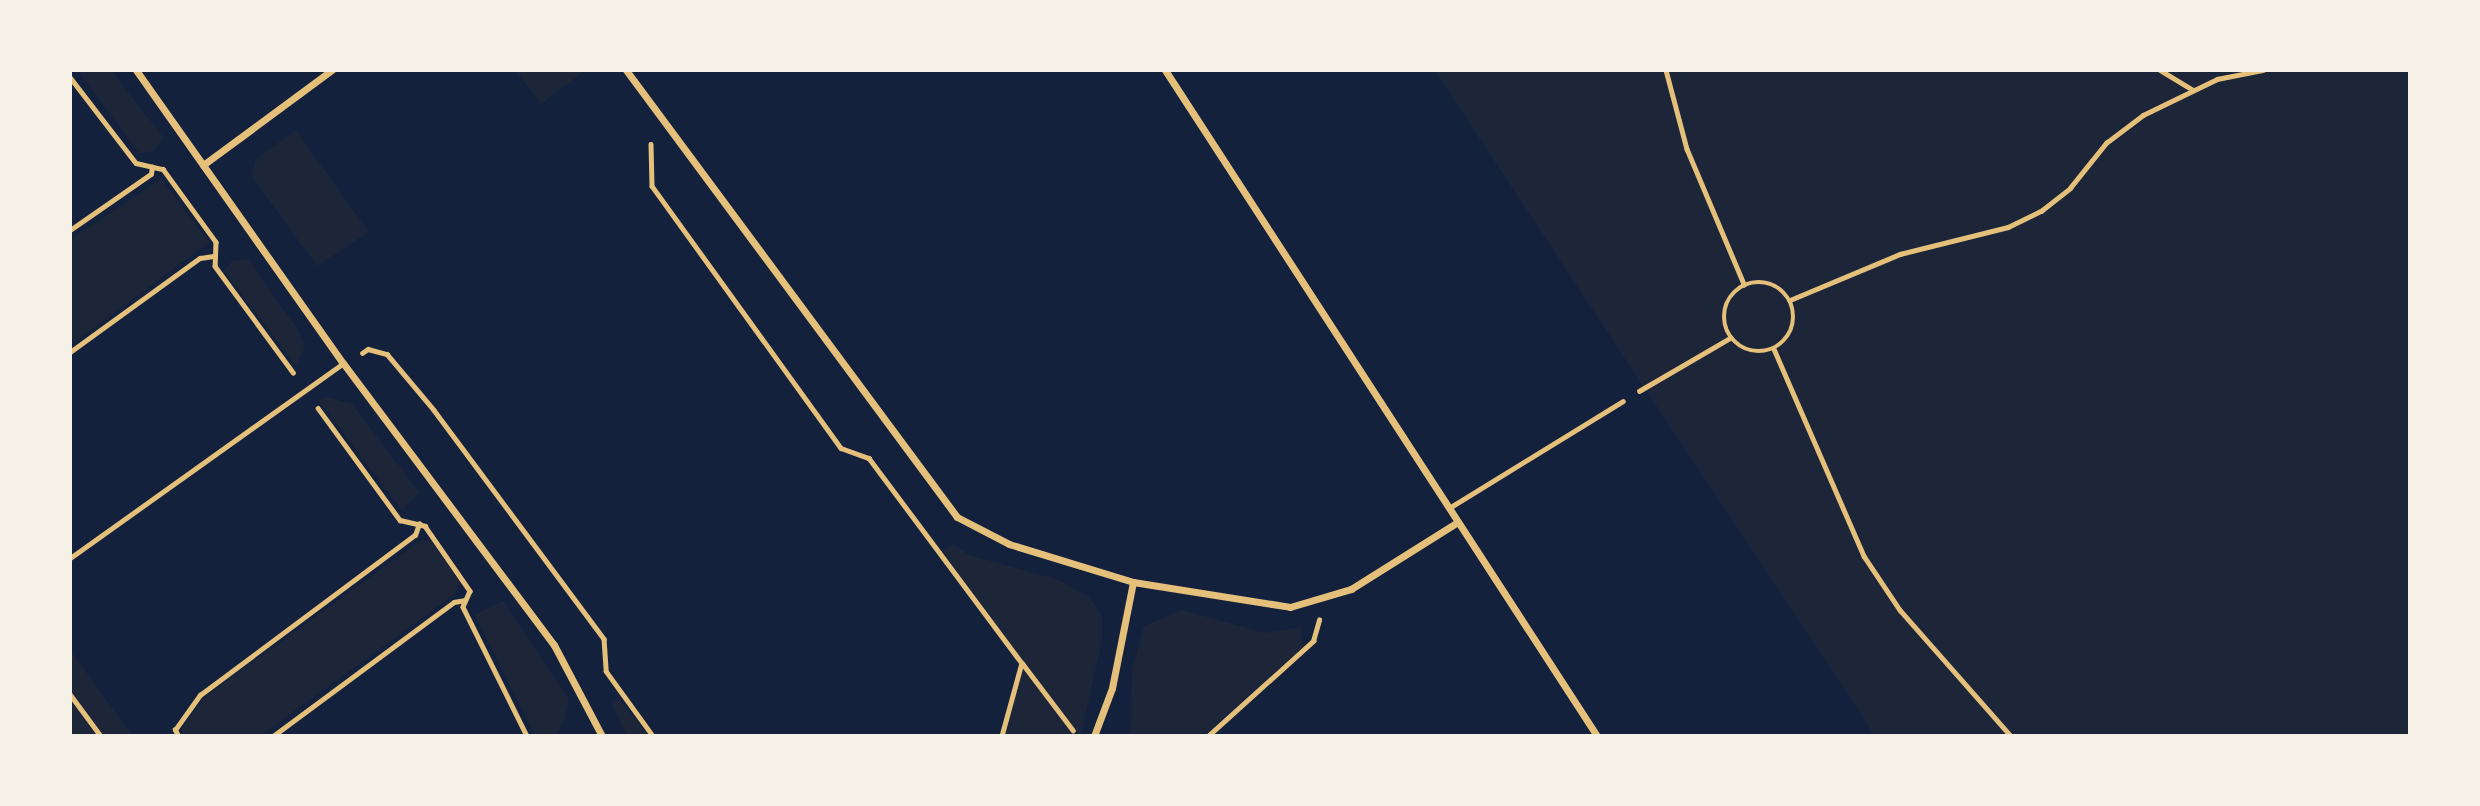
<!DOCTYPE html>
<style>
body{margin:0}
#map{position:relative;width:2480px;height:806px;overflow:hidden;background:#14213d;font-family:Rubik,sans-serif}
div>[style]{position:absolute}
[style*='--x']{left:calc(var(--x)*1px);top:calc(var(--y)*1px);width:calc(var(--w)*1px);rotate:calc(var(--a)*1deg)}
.green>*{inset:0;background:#1d2539}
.path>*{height:4.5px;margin:-2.25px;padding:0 2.25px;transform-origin:2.25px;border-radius:2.25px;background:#e5c07b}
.path>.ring{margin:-2.25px;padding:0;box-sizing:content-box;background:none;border:4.5px solid #e5c07b;border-radius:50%}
.service>*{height:5px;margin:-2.5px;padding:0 2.5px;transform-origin:2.5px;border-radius:2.5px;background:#e5c07b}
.minor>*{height:7px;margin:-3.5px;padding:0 3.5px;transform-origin:3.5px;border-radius:3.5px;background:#e5c07b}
span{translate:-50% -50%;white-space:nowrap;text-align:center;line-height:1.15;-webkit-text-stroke:7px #f6f1e7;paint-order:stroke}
.frame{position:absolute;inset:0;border:72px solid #f6f1e7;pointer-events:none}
</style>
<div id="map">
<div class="green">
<div style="clip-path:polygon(77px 70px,111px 70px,164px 138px,154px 151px,139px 153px)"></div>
<div style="clip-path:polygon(515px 70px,586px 70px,541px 104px)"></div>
<div style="clip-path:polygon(1434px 70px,2410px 70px,2410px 736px,1875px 736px)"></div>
<div style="clip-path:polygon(296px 130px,369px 232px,317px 266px,252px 177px,256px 159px)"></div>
<div style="clip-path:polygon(161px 179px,209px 242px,70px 346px,70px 240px)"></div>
<div style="clip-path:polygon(248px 259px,300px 333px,305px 347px,296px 366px,224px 271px,232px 261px)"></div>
<div style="clip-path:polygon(326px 397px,352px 404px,420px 493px,402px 510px,319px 401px)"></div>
<div style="clip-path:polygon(430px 540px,460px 581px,455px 594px,260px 736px,185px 736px,181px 730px,204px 697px,420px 541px)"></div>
<div style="clip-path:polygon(954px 544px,969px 555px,1059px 580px,1089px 597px,1102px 616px,1102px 642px,1080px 736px,1003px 736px,1022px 661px,942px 550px)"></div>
<div style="clip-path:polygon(503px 601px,569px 700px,565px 720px,555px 736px,535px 736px,475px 615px)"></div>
<div style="clip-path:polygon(1182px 610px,1265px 633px,1301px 627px,1303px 647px,1203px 736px,1130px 736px,1132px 672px,1144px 626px)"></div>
<div style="clip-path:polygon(70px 650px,133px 736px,70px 736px)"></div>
<div style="clip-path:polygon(619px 698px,649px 736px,627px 736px,612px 705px)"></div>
</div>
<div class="path">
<div style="--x:1666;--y:70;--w:82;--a:75.1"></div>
<div style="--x:1687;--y:149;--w:147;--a:67.1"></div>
<div style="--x:2160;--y:70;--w:37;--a:31"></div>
<div style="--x:70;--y:77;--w:108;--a:52.5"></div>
<div style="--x:136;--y:163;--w:28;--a:13"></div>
<div style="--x:163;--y:169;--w:90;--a:54"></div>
<div style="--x:216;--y:242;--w:24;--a:92"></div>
<div style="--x:215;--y:266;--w:132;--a:53.7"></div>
<div style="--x:651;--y:144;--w:42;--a:88.6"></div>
<div style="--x:652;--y:186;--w:323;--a:54.2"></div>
<div style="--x:841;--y:448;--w:30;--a:20"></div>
<div style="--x:869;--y:458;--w:256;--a:53.3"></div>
<div style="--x:1022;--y:663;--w:76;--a:105.3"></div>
<div style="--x:70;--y:230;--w:98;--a:-34.7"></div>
<div style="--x:151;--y:174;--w:7;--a:-82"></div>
<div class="ring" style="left:1724px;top:282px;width:65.5px;height:65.5px"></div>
<div style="--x:1790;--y:300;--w:119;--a:-22.7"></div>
<div style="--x:1900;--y:254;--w:111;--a:-14"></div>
<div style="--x:2008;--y:227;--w:37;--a:-26"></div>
<div style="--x:2041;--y:211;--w:37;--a:-38"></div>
<div style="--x:2070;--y:188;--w:58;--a:-51.3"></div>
<div style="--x:2106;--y:143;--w:46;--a:-37.1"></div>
<div style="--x:2143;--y:115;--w:82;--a:-25.9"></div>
<div style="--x:2217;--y:79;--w:47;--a:-11.1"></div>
<div style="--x:1774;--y:349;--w:226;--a:66.5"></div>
<div style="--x:1864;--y:556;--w:65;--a:56.3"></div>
<div style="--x:1900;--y:610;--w:168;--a:48.6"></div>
<div style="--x:70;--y:352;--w:160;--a:-35.9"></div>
<div style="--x:200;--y:258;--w:15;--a:-8"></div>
<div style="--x:362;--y:353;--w:7;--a:-34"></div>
<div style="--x:368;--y:349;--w:20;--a:15"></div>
<div style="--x:387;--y:354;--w:73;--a:50"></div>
<div style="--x:434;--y:410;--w:285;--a:53.4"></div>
<div style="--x:604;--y:639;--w:32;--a:86"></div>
<div style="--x:606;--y:671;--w:80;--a:54.1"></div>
<div style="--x:1639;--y:391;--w:105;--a:-30.2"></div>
<div style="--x:318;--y:408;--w:139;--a:53.8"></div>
<div style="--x:400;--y:520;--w:26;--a:13"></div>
<div style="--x:425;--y:526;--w:79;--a:55.3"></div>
<div style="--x:470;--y:591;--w:17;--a:114"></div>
<div style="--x:463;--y:607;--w:144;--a:63.6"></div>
<div style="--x:1023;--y:664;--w:83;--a:52.9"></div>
<div style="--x:70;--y:694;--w:52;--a:53.6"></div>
<div style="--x:178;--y:736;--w:7;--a:-117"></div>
<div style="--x:175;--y:730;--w:43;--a:-54.5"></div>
<div style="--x:200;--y:695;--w:268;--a:-36.7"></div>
<div style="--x:415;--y:535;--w:12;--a:-70"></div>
<div style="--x:273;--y:736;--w:225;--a:-36.5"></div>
<div style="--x:454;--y:602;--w:11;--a:-10"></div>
<div style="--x:1208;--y:736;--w:142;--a:-42.1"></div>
<div style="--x:1313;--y:641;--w:22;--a:-74"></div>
</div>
<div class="service">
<div style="--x:1449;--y:508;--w:204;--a:-31.6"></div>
<div style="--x:70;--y:558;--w:335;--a:-35.5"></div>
</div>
<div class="minor">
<div style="--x:136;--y:70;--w:359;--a:54.8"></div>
<div style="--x:343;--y:363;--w:352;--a:53.2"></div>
<div style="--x:554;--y:645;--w:103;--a:62.2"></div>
<div style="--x:626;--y:70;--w:556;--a:53.48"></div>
<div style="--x:957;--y:517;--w:59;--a:27.4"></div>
<div style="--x:1009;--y:544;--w:130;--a:17"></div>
<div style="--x:1133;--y:582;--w:159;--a:9"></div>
<div style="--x:1290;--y:607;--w:64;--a:-16.4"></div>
<div style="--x:1351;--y:589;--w:126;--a:-32.1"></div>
<div style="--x:1165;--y:70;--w:794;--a:57.03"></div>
<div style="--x:203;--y:165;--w:160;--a:-36.4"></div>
<div style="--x:1094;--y:736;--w:51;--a:-69.4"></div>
<div style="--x:1112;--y:688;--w:108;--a:-78.8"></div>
</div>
<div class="frame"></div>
</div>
